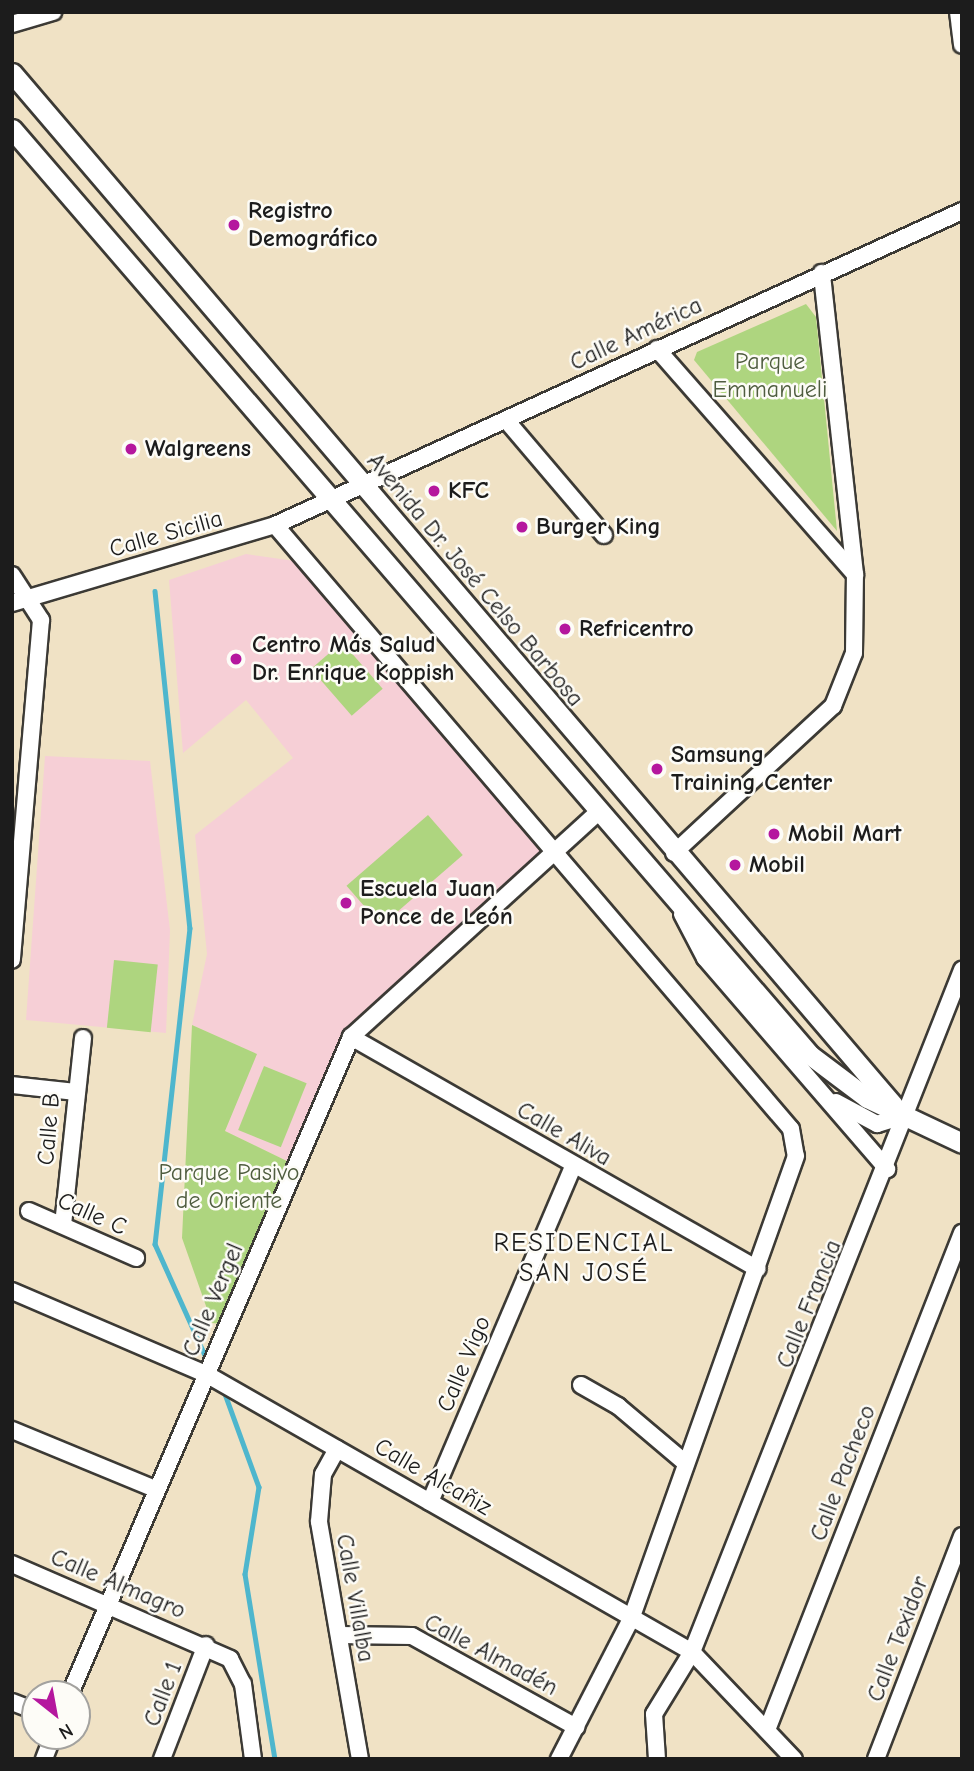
<!DOCTYPE html>
<meta charset="utf-8">
<style>
body{margin:0}
#map{position:relative;width:974px;height:1771px;overflow:hidden;background:#f0e2c5;font-family:"Comic Neue",sans-serif}
div>[style]{position:absolute}
[style*='--x']{left:calc(var(--x)*1px);top:calc(var(--y)*1px);width:calc(var(--w)*1px);rotate:calc(var(--a)*1deg)}
.built>*{inset:0;background:#f6cfd6}
.green>*{inset:0;background:#aed57f;transform-origin:0 0}
.stream>*{height:4.5px;margin:-2.25px;padding:0 2.25px;transform-origin:2.25px;border-radius:2.25px;background:#4eb6cd}
.roads{filter:drop-shadow(2px 0 #3c3a35) drop-shadow(-2px 0 #3c3a35) drop-shadow(0 2px #3c3a35) drop-shadow(0 -2px #3c3a35)}
.minor>*{height:16px;margin:-8px;padding:0 8px;transform-origin:8px;border-radius:8px;background:#fff}
.major>*{height:19px;margin:-9.5px;padding:0 9.5px;transform-origin:9.5px;border-radius:9.5px;background:#fff}
.dots>*{width:19px;height:19px;translate:-50% -50%;box-sizing:border-box;border:4px solid #fdfcf7;border-radius:50%}
span{translate:-50% -50%;white-space:nowrap;text-align:center;line-height:1.15;-webkit-text-stroke:5px #fdfcf7;paint-order:stroke}
.poi-label{font-size:24px;color:#1c1c1c;font-weight:700}
.left{translate:0 -50%;text-align:left}
.street-label{font-size:24px;color:#1c1c1c}
.park-label{font-size:24px;color:#4f5d3f}
.neighbourhood-label{font-size:26px;color:#1c1c1c;letter-spacing:2px}
.frame{position:absolute;inset:0;border:14px solid #1c1c1c;pointer-events:none}
.north{position:absolute;left:21px;top:1680px;width:70px;height:70px;box-sizing:border-box;background:#fdfcf7;border:2px solid #a3a29f;border-radius:50%;rotate:149deg;font-size:19px;font-weight:700;line-height:28px;text-align:center;color:#1c1c1c}
.north::after{content:'';display:block;margin:auto;width:24px;height:32px;background:#b5179e;clip-path:polygon(50% 0,100% 100%,50% 72%,0 100%)}
</style>
<div id="map">
<div class="built">
<div style="clip-path:polygon(246px 554px,295px 561px,548px 851px,345px 1035px,291px 1163px,225px 1131px,256px 1054px,192px 1025px,207px 954px,195px 835px,293px 758px,246px 700px,183px 753px,169px 580px)"></div>
<div style="clip-path:polygon(45px 756px,150px 761px,170px 930px,166px 1033px,26px 1020px)"></div>
</div>
<div class="green">
<div style="clip-path:polygon(806px 304px,816px 317px,837px 531px,694px 360px,697px 352px)"></div>
<div style="left:342px;top:642px;width:62px;height:41px;rotate:49deg"></div>
<div style="left:428px;top:815px;width:53px;height:108px;rotate:49deg"></div>
<div style="left:114px;top:960px;width:44px;height:68px;rotate:6deg"></div>
<div style="clip-path:polygon(192px 1025px,257px 1054px,225px 1131px,291px 1163px,223px 1324px,212px 1323px,182px 1238px)"></div>
<div style="left:264px;top:1066px;width:46px;height:69px;rotate:22deg"></div>
</div>
<div class="stream">
<div style="--x:155;--y:591;--w:339;--a:84.1"></div>
<div style="--x:190;--y:928;--w:318;--a:96.3"></div>
<div style="--x:155;--y:1244;--w:129;--a:65.8"></div>
<div style="--x:224;--y:1391;--w:102;--a:70"></div>
<div style="--x:259;--y:1487;--w:88;--a:99.1"></div>
<div style="--x:245;--y:1574;--w:187;--a:80.8"></div>
</div>
<div class="roads">
<div class="minor">
<div style="--x:958;--y:12;--w:33;--a:83"></div>
<div style="--x:12;--y:24;--w:43;--a:-16.3"></div>
<div style="--x:657;--y:349;--w:300;--a:48.7"></div>
<div style="--x:506;--y:420;--w:151;--a:49.6"></div>
<div style="--x:275;--y:525;--w:794;--a:49.49"></div>
<div style="--x:791;--y:1129;--w:27;--a:80"></div>
<div style="--x:796;--y:1156;--w:489;--a:109.6"></div>
<div style="--x:632;--y:1617;--w:160;--a:117.2"></div>
<div style="--x:12;--y:575;--w:54;--a:57.2"></div>
<div style="--x:41;--y:620;--w:341;--a:94.9"></div>
<div style="--x:12;--y:603;--w:274;--a:-16.5"></div>
<div style="--x:275;--y:525;--w:755;--a:-24.56"></div>
<div style="--x:674;--y:853;--w:217;--a:-42.8"></div>
<div style="--x:833;--y:706;--w:57;--a:-68.4"></div>
<div style="--x:854;--y:653;--w:79;--a:-89.3"></div>
<div style="--x:855;--y:574;--w:303;--a:-96.3"></div>
<div style="--x:682;--y:914;--w:50;--a:62.4"></div>
<div style="--x:705;--y:958;--w:279;--a:49.2"></div>
<div style="--x:351;--y:1037;--w:468;--a:29.7"></div>
<div style="--x:12;--y:1085;--w:63;--a:6.3"></div>
<div style="--x:836;--y:1102;--w:47;--a:28.2"></div>
<div style="--x:877;--y:1124;--w:27;--a:-17"></div>
<div style="--x:29;--y:1211;--w:117;--a:23.7"></div>
<div style="--x:63;--y:1225;--w:188;--a:-83.9"></div>
<div style="--x:12;--y:1291;--w:211;--a:23.2"></div>
<div style="--x:206;--y:1374;--w:560;--a:29.77"></div>
<div style="--x:692;--y:1652;--w:148;--a:46.4"></div>
<div style="--x:581;--y:1385;--w:43;--a:29.6"></div>
<div style="--x:618;--y:1406;--w:85;--a:40.2"></div>
<div style="--x:12;--y:1430;--w:155;--a:22.4"></div>
<div style="--x:337;--y:1449;--w:29;--a:119"></div>
<div style="--x:323;--y:1474;--w:48;--a:94.8"></div>
<div style="--x:319;--y:1522;--w:241;--a:80.2"></div>
<div style="--x:430;--y:1502;--w:365;--a:-66.9"></div>
<div style="--x:12;--y:1564;--w:238;--a:23.5"></div>
<div style="--x:230;--y:1659;--w:28;--a:63"></div>
<div style="--x:243;--y:1684;--w:76;--a:82.4"></div>
<div style="--x:339;--y:1635;--w:73;--a:0.8"></div>
<div style="--x:412;--y:1636;--w:188;--a:29"></div>
<div style="--x:70;--y:1694;--w:715;--a:-66.84"></div>
<div style="--x:351;--y:1037;--w:333;--a:-42.3"></div>
<div style="--x:12;--y:1702;--w:25;--a:21"></div>
<div style="--x:767;--y:1730;--w:534;--a:-68.58"></div>
<div style="--x:44;--y:1759;--w:25;--a:-69"></div>
<div style="--x:162;--y:1759;--w:122;--a:-68.9"></div>
<div style="--x:657;--y:1759;--w:45;--a:-93.8"></div>
<div style="--x:654;--y:1714;--w:73;--a:-58.5"></div>
<div style="--x:692;--y:1652;--w:734;--a:-68.4"></div>
<div style="--x:876;--y:1759;--w:239;--a:-68.9"></div>
</div>
<div class="major">
<div style="--x:12;--y:73;--w:1357;--a:49.51"></div>
<div style="--x:12;--y:129;--w:1222;--a:49.25"></div>
<div style="--x:810;--y:1055;--w:71;--a:37"></div>
<div style="--x:867;--y:1098;--w:105;--a:25.3"></div>
</div>
</div>
<div class="dots">
<div style="left:234px;top:225px;background:#b5179e"></div>
<div style="left:131px;top:449px;background:#b5179e"></div>
<div style="left:434px;top:491px;background:#b5179e"></div>
<div style="left:522px;top:527px;background:#b5179e"></div>
<div style="left:565px;top:629px;background:#b5179e"></div>
<div style="left:236px;top:659px;background:#b5179e"></div>
<div style="left:657px;top:769px;background:#b5179e"></div>
<div style="left:774px;top:834px;background:#b5179e"></div>
<div style="left:735px;top:865px;background:#b5179e"></div>
<div style="left:346px;top:903px;background:#b5179e"></div>
</div>
<div class="poi-label">
<span class="left" style="left:248px;top:225px">Registro<br>Demográfico</span>
<span class="left" style="left:145px;top:449px">Walgreens</span>
<span class="left" style="left:448px;top:491px">KFC</span>
<span class="left" style="left:536px;top:527px">Burger King</span>
<span class="left" style="left:579px;top:629px">Refricentro</span>
<span class="left" style="left:252px;top:659px">Centro Más Salud<br>Dr. Enrique Koppish</span>
<span class="left" style="left:671px;top:769px">Samsung<br>Training Center</span>
<span class="left" style="left:788px;top:834px">Mobil Mart</span>
<span class="left" style="left:749px;top:865px">Mobil</span>
<span class="left" style="left:360px;top:903px">Escuela Juan<br>Ponce de León</span>
</div>
<div class="street-label">
<span style="left:636px;top:334px;rotate:-25deg">Calle América</span>
<span style="left:166px;top:534px;rotate:-16deg">Calle Sicilia</span>
<span style="left:475px;top:580px;rotate:50deg">Avenida Dr. José Celso Barbosa</span>
<span style="left:49px;top:1129px;rotate:-85deg">Calle B</span>
<span style="left:564px;top:1134px;rotate:30deg">Calle Aliva</span>
<span style="left:92px;top:1214px;rotate:24deg">Calle C</span>
<span style="left:213px;top:1300px;rotate:-67deg">Calle Vergel</span>
<span style="left:809px;top:1304px;rotate:-68deg">Calle Francia</span>
<span style="left:464px;top:1364px;rotate:-67deg">Calle Vigo</span>
<span style="left:843px;top:1473px;rotate:-69deg">Calle Pacheco</span>
<span style="left:433px;top:1477px;rotate:30deg">Calle Alcañiz</span>
<span style="left:118px;top:1584px;rotate:23deg">Calle Almagro</span>
<span style="left:355px;top:1598px;rotate:80deg">Calle Villalba</span>
<span style="left:898px;top:1639px;rotate:-69deg">Calle Texidor</span>
<span style="left:491px;top:1655px;rotate:28deg">Calle Almadén</span>
<span style="left:163px;top:1694px;rotate:-69deg">Calle 1</span>
</div>
<div class="park-label">
<span style="left:770px;top:376px">Parque<br>Emmanueli</span>
<span style="left:229px;top:1187px">Parque Pasivo<br>de Oriente</span>
</div>
<div class="neighbourhood-label">
<span style="left:584px;top:1259px">RESIDENCIAL<br>SAN JOSÉ</span>
</div>
<div class="frame"></div>
<div class="north">N</div>
</div>
